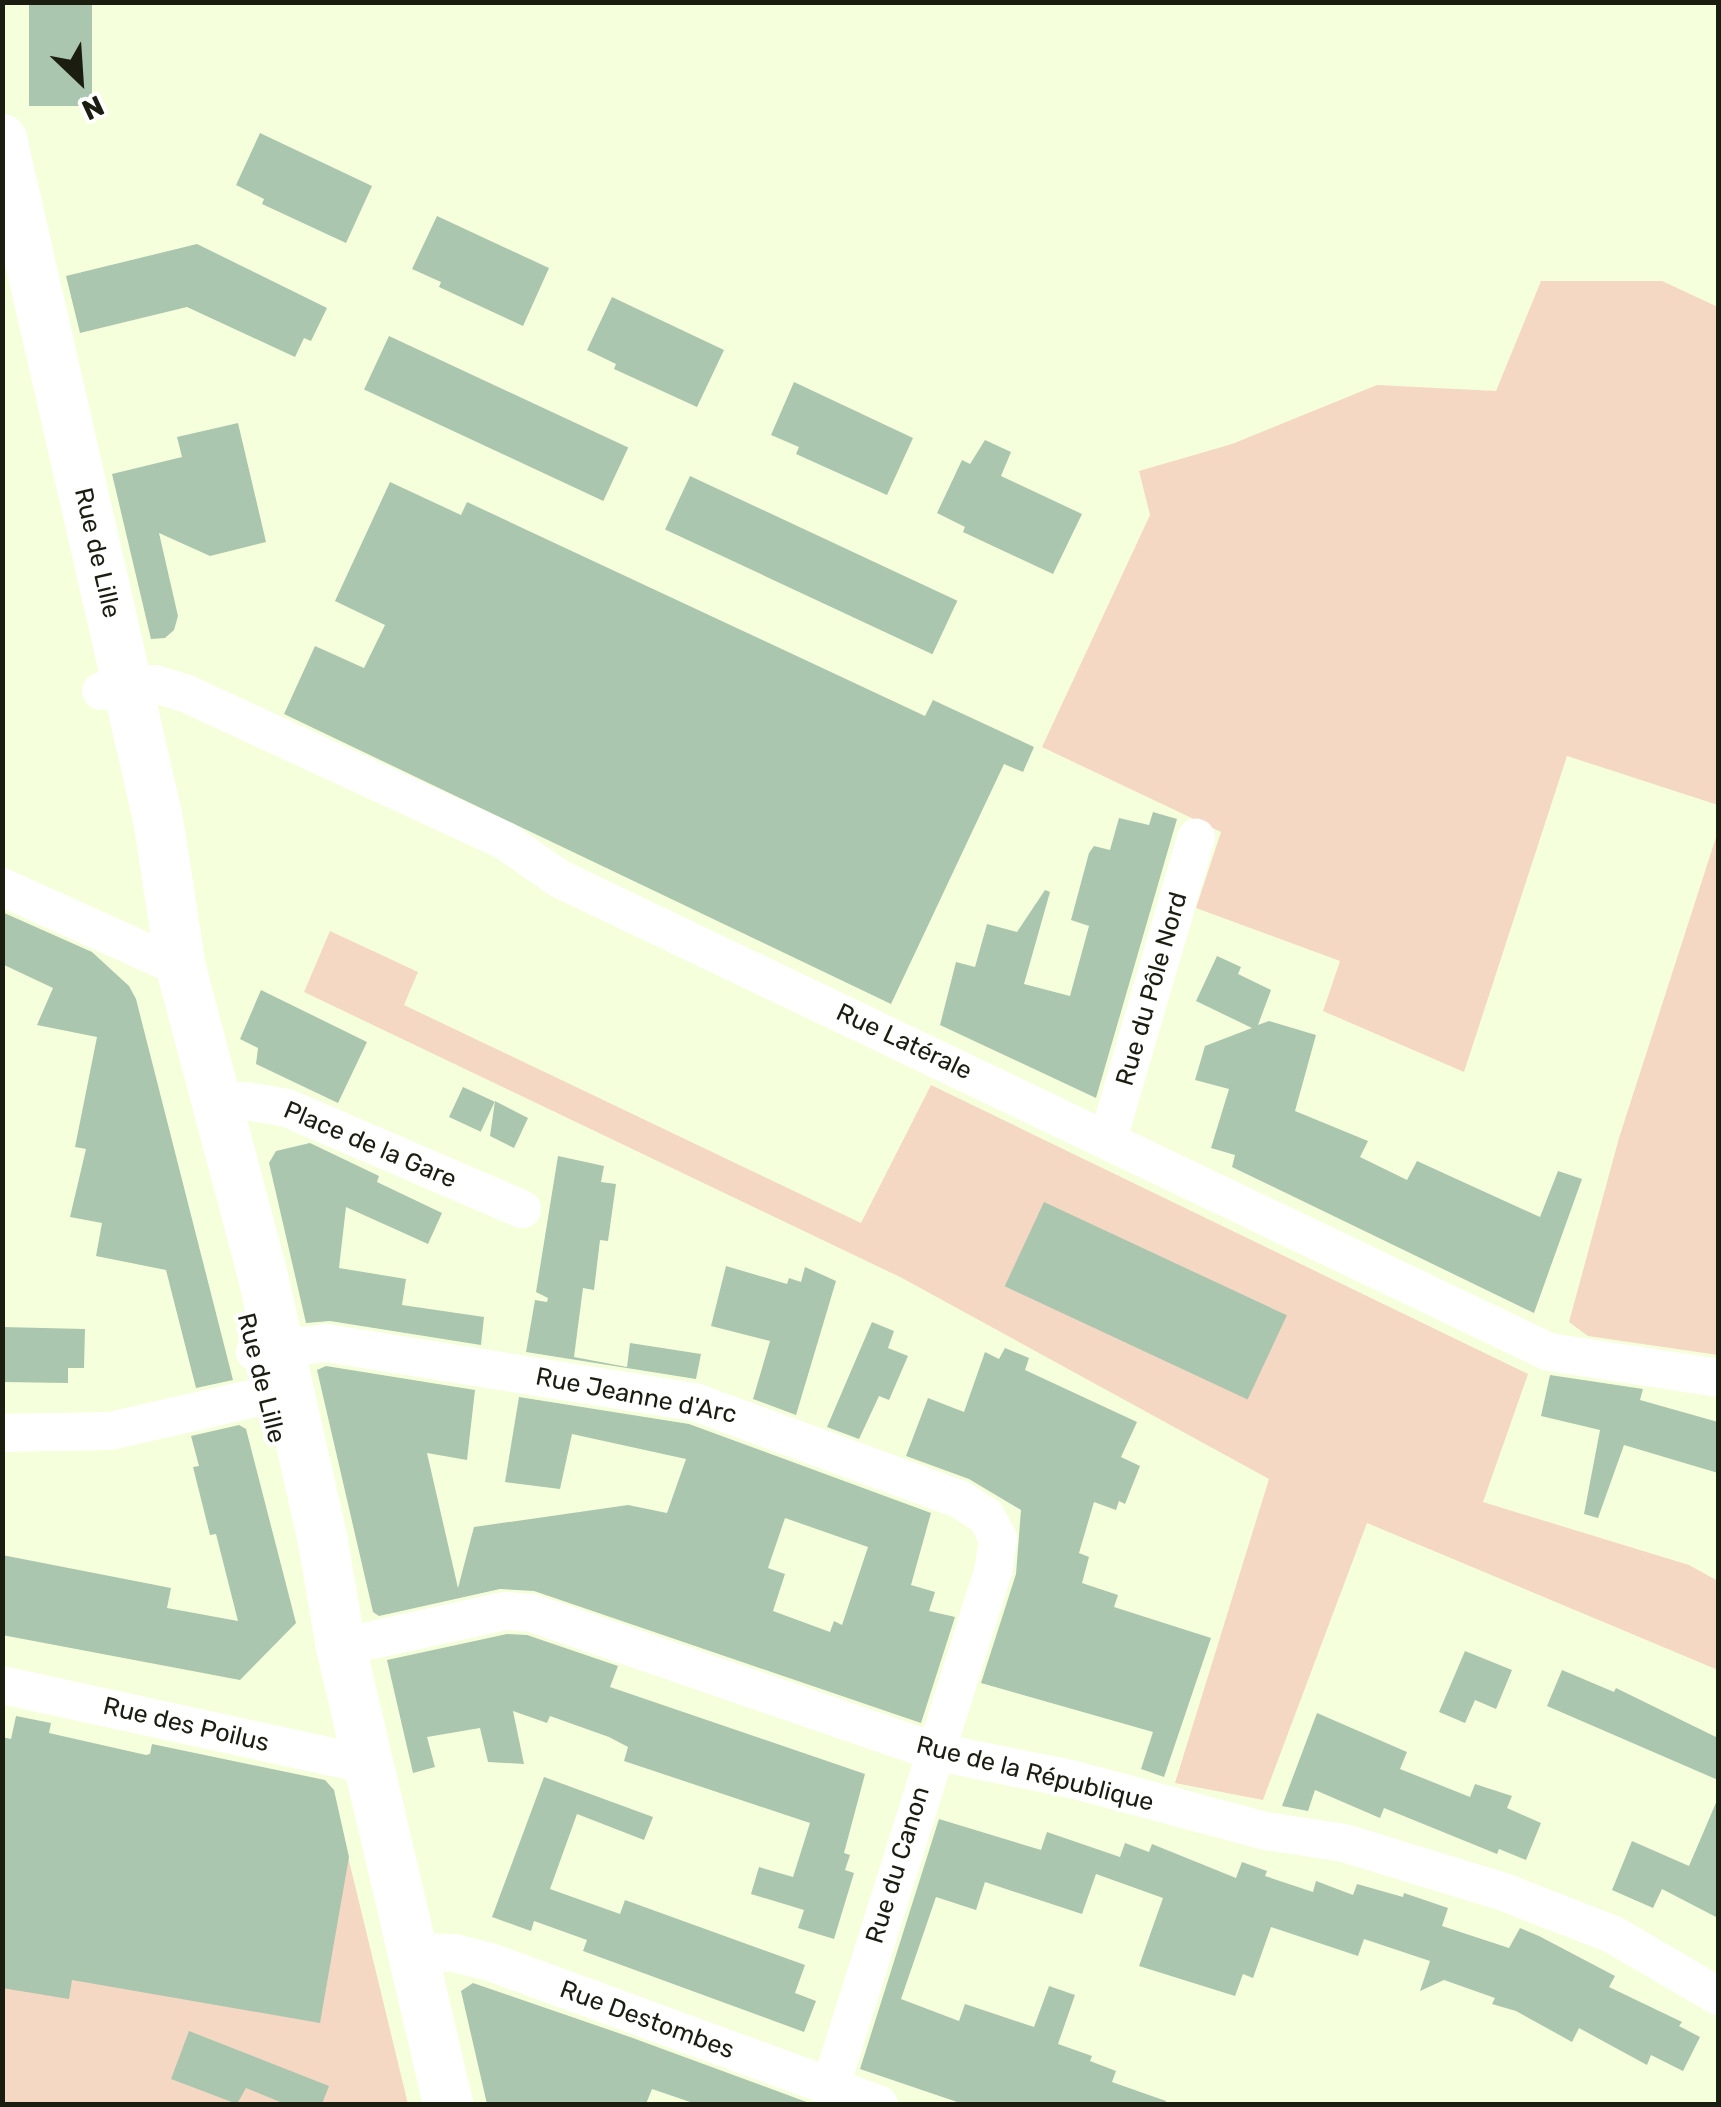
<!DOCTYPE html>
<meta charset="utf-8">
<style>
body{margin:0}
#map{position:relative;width:1721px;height:2107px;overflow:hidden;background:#f6ffdb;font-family:Rubik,sans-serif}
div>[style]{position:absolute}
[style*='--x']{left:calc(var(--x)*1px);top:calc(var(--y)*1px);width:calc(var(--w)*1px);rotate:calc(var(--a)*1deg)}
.green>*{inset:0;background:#f4d8c4}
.building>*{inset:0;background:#abc6ae;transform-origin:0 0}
.minor>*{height:38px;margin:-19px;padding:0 19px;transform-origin:19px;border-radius:19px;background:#fff}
.major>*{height:50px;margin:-25px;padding:0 25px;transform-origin:25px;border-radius:25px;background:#fff}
span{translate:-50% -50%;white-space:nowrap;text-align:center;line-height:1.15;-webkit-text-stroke:9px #fff;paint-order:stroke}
.street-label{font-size:25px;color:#1a1d10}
.frame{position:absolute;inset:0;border:5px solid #1a1d10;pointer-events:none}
.north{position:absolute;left:30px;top:30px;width:100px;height:100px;-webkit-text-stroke:8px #fff;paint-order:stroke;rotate:155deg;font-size:28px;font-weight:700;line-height:40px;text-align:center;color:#1a1d10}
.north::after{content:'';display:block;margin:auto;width:35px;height:45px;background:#1a1d10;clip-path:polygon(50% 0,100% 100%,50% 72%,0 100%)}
</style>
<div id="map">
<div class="green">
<div style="clip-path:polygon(1541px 281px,1662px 281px,1718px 307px,1718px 805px,1567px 756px,1464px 1072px,1323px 1011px,1340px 961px,1196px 908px,1221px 832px,1042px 747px,1150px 515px,1139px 471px,1232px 444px,1377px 385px,1496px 391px)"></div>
<div style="clip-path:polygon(1718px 831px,1718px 1355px,1588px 1336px,1569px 1322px,1619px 1138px)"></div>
<div style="clip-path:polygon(330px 931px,418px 972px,404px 1005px,861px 1223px,931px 1085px,1528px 1374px,1483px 1502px,1689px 1565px,1718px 1581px,1718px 1670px,1367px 1523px,1263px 1800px,1175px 1783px,1269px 1479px,902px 1278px,304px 992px)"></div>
<div style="clip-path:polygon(2px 1782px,344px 1840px,408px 2104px,3px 2104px)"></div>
</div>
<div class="building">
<div style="left:29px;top:2px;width:63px;height:104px"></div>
<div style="clip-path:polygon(260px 133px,372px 186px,346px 243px,262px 204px,264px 199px,236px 185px)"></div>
<div style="clip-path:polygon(437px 216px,549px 268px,523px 326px,439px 287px,441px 282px,412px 269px)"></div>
<div style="clip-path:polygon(197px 244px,327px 308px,311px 341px,304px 338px,295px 357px,187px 307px,80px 333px,66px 276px)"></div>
<div style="clip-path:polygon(612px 297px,724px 350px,697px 407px,614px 369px,616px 364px,587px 350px)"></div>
<div style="left:389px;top:336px;width:264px;height:59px;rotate:25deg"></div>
<div style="clip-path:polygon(794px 382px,913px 438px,887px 495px,796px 454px,799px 447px,771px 435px)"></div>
<div style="clip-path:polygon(238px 423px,266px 542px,210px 556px,159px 533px,178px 616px,174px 630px,165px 638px,151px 639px,112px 474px,182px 457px,177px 437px)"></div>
<div style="clip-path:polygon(985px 440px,1011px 452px,1001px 476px,1082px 514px,1053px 574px,963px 532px,965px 527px,937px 513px,962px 460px,970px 464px)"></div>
<div style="left:690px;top:476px;width:295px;height:59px;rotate:25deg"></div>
<div style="clip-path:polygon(390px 482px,461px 515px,467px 502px,925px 716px,933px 700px,1034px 747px,1023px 772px,1004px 764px,891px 1004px,284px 714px,315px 646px,364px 668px,385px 625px,335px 601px)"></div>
<div style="clip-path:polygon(1153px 812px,1177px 819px,1096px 1098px,940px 1025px,956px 962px,975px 967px,987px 924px,1017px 932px,1045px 890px,1050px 892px,1024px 984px,1070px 996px,1089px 926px,1071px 920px,1089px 853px,1094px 846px,1110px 850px,1119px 818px,1149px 825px)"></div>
<div style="clip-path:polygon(2px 912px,92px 952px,129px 986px,136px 999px,233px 1380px,196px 1388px,166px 1270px,96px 1256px,102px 1223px,70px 1217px,86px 1149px,75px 1147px,97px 1037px,37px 1025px,53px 988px,2px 964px)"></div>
<div style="clip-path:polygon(1217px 956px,1241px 967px,1238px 974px,1271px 990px,1258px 1025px,1269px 1021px,1316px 1035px,1295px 1111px,1368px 1141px,1360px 1157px,1407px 1180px,1417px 1161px,1540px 1217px,1558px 1171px,1582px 1179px,1534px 1313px,1232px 1167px,1235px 1155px,1211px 1148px,1229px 1089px,1195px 1080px,1205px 1046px,1252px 1028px,1196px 1001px)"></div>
<div style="clip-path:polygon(261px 990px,367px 1042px,338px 1103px,256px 1064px,258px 1048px,240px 1039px)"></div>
<div style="left:463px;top:1087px;width:35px;height:33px;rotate:25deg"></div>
<div style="clip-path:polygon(495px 1101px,528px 1118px,514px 1148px,490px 1136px)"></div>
<div style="clip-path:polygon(310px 1143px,379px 1176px,377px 1182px,442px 1213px,428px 1244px,346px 1207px,339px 1268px,406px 1279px,402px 1305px,484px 1317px,481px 1345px,330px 1321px,306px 1323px,269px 1163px,276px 1151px)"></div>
<div style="clip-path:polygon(558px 1156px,604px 1166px,601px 1182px,616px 1184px,608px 1241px,600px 1240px,594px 1290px,583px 1288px,574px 1357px,627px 1367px,630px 1343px,701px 1354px,696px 1379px,526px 1352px,535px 1300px,547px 1302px,548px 1298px,536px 1292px)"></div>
<div style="left:1044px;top:1202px;width:268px;height:93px;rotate:25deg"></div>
<div style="clip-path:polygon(726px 1266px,787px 1284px,789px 1278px,801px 1282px,805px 1267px,836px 1281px,796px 1415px,753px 1399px,770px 1341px,711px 1326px)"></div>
<div style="clip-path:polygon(872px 1322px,894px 1331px,888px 1348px,908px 1356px,889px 1400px,879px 1396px,859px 1439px,827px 1427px)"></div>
<div style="clip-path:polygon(2px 1327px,85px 1329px,84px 1368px,68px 1368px,68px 1383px,2px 1382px)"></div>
<div style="clip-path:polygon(1005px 1348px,1029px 1358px,1025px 1370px,1137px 1422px,1121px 1457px,1140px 1466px,1125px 1504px,1119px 1501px,1116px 1510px,1094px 1502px,1079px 1553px,1089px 1557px,1082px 1583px,1118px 1595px,1114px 1607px,1211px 1638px,1164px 1777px,1141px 1769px,1153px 1732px,981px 1683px,1016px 1574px,1021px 1510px,969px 1479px,906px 1456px,928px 1398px,964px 1412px,985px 1352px,999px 1359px)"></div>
<div style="clip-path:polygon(evenodd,326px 1366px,475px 1390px,467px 1460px,427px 1453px,458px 1588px,474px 1527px,628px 1505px,667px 1513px,686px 1459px,572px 1434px,560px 1489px,505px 1482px,519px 1397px,689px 1424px,931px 1513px,911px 1585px,935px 1592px,929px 1611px,955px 1617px,921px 1723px,534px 1591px,500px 1589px,379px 1616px,373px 1612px,317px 1370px,326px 1366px,785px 1518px,868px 1547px,842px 1625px,834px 1621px,830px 1632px,773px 1611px,785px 1574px,768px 1568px,785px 1518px)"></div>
<div style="clip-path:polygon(1550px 1375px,1643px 1389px,1640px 1400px,1718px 1422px,1718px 1473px,1624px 1445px,1598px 1518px,1584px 1514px,1600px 1430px,1541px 1416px)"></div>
<div style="clip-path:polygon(239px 1425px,246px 1429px,296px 1623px,240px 1680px,2px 1635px,2px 1555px,171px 1588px,167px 1608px,238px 1621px,216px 1534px,210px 1535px,193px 1467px,199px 1466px,191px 1436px)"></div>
<div style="clip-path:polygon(507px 1634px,527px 1635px,618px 1666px,610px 1687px,865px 1774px,844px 1853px,850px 1855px,845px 1870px,854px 1873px,834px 1939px,798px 1928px,804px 1910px,751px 1894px,759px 1867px,793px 1877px,810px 1823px,624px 1761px,628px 1747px,609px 1737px,550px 1716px,547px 1723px,513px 1711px,524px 1764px,488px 1762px,480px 1728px,427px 1737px,435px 1767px,413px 1773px,387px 1660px)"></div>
<div style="clip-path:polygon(1465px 1651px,1512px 1670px,1496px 1709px,1475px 1700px,1465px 1723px,1439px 1712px)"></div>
<div style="clip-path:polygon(1562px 1670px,1614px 1692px,1616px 1688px,1718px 1738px,1718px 1780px,1547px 1706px)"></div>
<div style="clip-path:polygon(1317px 1713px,1407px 1752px,1400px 1769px,1470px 1797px,1475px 1784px,1512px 1796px,1507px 1808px,1541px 1823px,1526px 1860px,1499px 1849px,1497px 1854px,1384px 1808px,1380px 1818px,1315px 1790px,1308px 1811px,1282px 1806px)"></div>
<div style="clip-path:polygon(16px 1716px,51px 1723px,49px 1733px,146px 1755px,150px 1754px,152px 1744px,325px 1780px,334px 1790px,349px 1857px,320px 2023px,72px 1980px,69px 1999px,2px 1988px,2px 1737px,11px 1739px)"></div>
<div style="clip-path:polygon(544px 1777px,653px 1817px,644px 1840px,577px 1814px,550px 1889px,620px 1914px,625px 1900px,805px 1965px,795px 1993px,816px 2001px,804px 2032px,583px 1951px,587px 1940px,534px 1921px,531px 1931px,492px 1917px)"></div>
<div style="clip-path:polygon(1718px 1798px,1718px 1918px,1662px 1889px,1653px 1908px,1612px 1890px,1632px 1841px,1689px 1866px)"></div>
<div style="clip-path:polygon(939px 1819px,1041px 1850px,1047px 1832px,1120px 1857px,1125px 1843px,1149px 1852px,1152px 1844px,1236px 1878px,1242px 1862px,1267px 1871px,1265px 1876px,1313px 1892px,1316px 1881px,1353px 1895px,1357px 1884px,1403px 1897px,1404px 1893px,1448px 1908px,1442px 1926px,1509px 1948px,1520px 1928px,1539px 1936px,1615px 1976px,1609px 1987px,1682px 2022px,1679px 2026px,1700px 2037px,1683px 2071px,1651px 2055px,1647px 2065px,1579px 2028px,1572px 2042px,1516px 2011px,1492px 2004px,1495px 1998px,1444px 1980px,1420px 1991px,1430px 1961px,1364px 1939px,1358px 1956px,1271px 1927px,1253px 1978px,1243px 1974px,1235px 1996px,1139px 1966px,1163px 1898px,1096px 1874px,1082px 1914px,985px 1882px,976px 1910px,936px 1897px,901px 1999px,959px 2021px,965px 2004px,1034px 2027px,1049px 1986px,1075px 1995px,1058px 2044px,1092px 2056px,1090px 2061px,1116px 2071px,1112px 2082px,1166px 2101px,1165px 2104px,963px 2104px,860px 2069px)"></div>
<div style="clip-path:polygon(473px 1983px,630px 2037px,812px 2104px,696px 2104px,652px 2089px,646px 2104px,487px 2104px,461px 1991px)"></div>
<div style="clip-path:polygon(189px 2031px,329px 2086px,322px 2104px,285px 2104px,246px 2088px,237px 2104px,171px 2079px)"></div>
</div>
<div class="minor">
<div style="--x:101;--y:691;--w:54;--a:-7.4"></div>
<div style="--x:155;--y:684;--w:31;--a:17"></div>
<div style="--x:185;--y:693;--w:353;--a:24.8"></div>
<div style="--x:505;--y:841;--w:67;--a:34.6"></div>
<div style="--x:560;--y:879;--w:1096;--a:25.56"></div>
<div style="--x:1549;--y:1352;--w:171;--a:8.7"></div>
<div style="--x:2;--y:887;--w:196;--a:24.3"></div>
<div style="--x:213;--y:1101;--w:34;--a:0"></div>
<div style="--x:247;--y:1101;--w:41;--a:9.9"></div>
<div style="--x:287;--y:1108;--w:256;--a:23.3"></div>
<div style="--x:1108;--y:1139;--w:314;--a:-73.7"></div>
<div style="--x:255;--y:1352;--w:72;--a:-7.2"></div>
<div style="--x:326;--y:1343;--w:374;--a:9.1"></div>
<div style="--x:695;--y:1402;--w:283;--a:20.2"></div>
<div style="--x:961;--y:1500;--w:30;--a:33"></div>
<div style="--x:986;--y:1516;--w:26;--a:62"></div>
<div style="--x:998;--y:1539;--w:29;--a:98"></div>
<div style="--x:994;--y:1568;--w:545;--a:107.5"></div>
<div style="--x:2;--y:1433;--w:108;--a:-1.1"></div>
<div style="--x:110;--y:1431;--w:185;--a:-12.8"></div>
<div style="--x:341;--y:1647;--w:168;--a:-12.4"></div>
<div style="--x:505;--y:1611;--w:27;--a:4"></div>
<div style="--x:532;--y:1613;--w:424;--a:19"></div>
<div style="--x:933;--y:1751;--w:145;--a:11.5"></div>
<div style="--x:1075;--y:1780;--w:198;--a:15"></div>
<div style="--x:1266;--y:1831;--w:79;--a:8.7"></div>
<div style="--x:1344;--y:1843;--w:167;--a:17"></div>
<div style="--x:1504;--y:1892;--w:116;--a:21.3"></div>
<div style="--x:1612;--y:1934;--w:123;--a:30.3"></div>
<div style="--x:2;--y:1685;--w:376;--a:12.3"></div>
<div style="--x:412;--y:1952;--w:42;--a:1.4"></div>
<div style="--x:454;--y:1953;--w:37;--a:14"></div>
<div style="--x:490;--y:1962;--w:414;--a:20.1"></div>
</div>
<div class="major">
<div style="--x:2;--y:139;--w:698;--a:77.08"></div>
<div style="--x:158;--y:819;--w:151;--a:81.2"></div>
<div style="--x:181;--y:968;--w:310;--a:75.1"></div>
<div style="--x:261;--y:1268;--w:281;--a:77.2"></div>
<div style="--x:323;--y:1542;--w:107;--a:80.3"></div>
<div style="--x:341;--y:1647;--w:469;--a:76.8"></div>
</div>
<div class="street-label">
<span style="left:97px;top:553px;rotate:77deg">Rue de Lille</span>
<span style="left:1152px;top:989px;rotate:-74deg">Rue du Pôle Nord</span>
<span style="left:904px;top:1042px;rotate:25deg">Rue Latérale</span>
<span style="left:370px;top:1145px;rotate:23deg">Place de la Gare</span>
<span style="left:261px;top:1378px;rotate:76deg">Rue de Lille</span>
<span style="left:636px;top:1396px;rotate:11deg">Rue Jeanne d'Arc</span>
<span style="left:186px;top:1725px;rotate:13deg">Rue des Poilus</span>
<span style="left:1035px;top:1774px;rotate:14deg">Rue de la République</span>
<span style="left:898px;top:1865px;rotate:-73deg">Rue du Canon</span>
<span style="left:647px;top:2020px;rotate:20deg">Rue Destombes</span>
</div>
<div class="frame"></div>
<div class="north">N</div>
</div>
